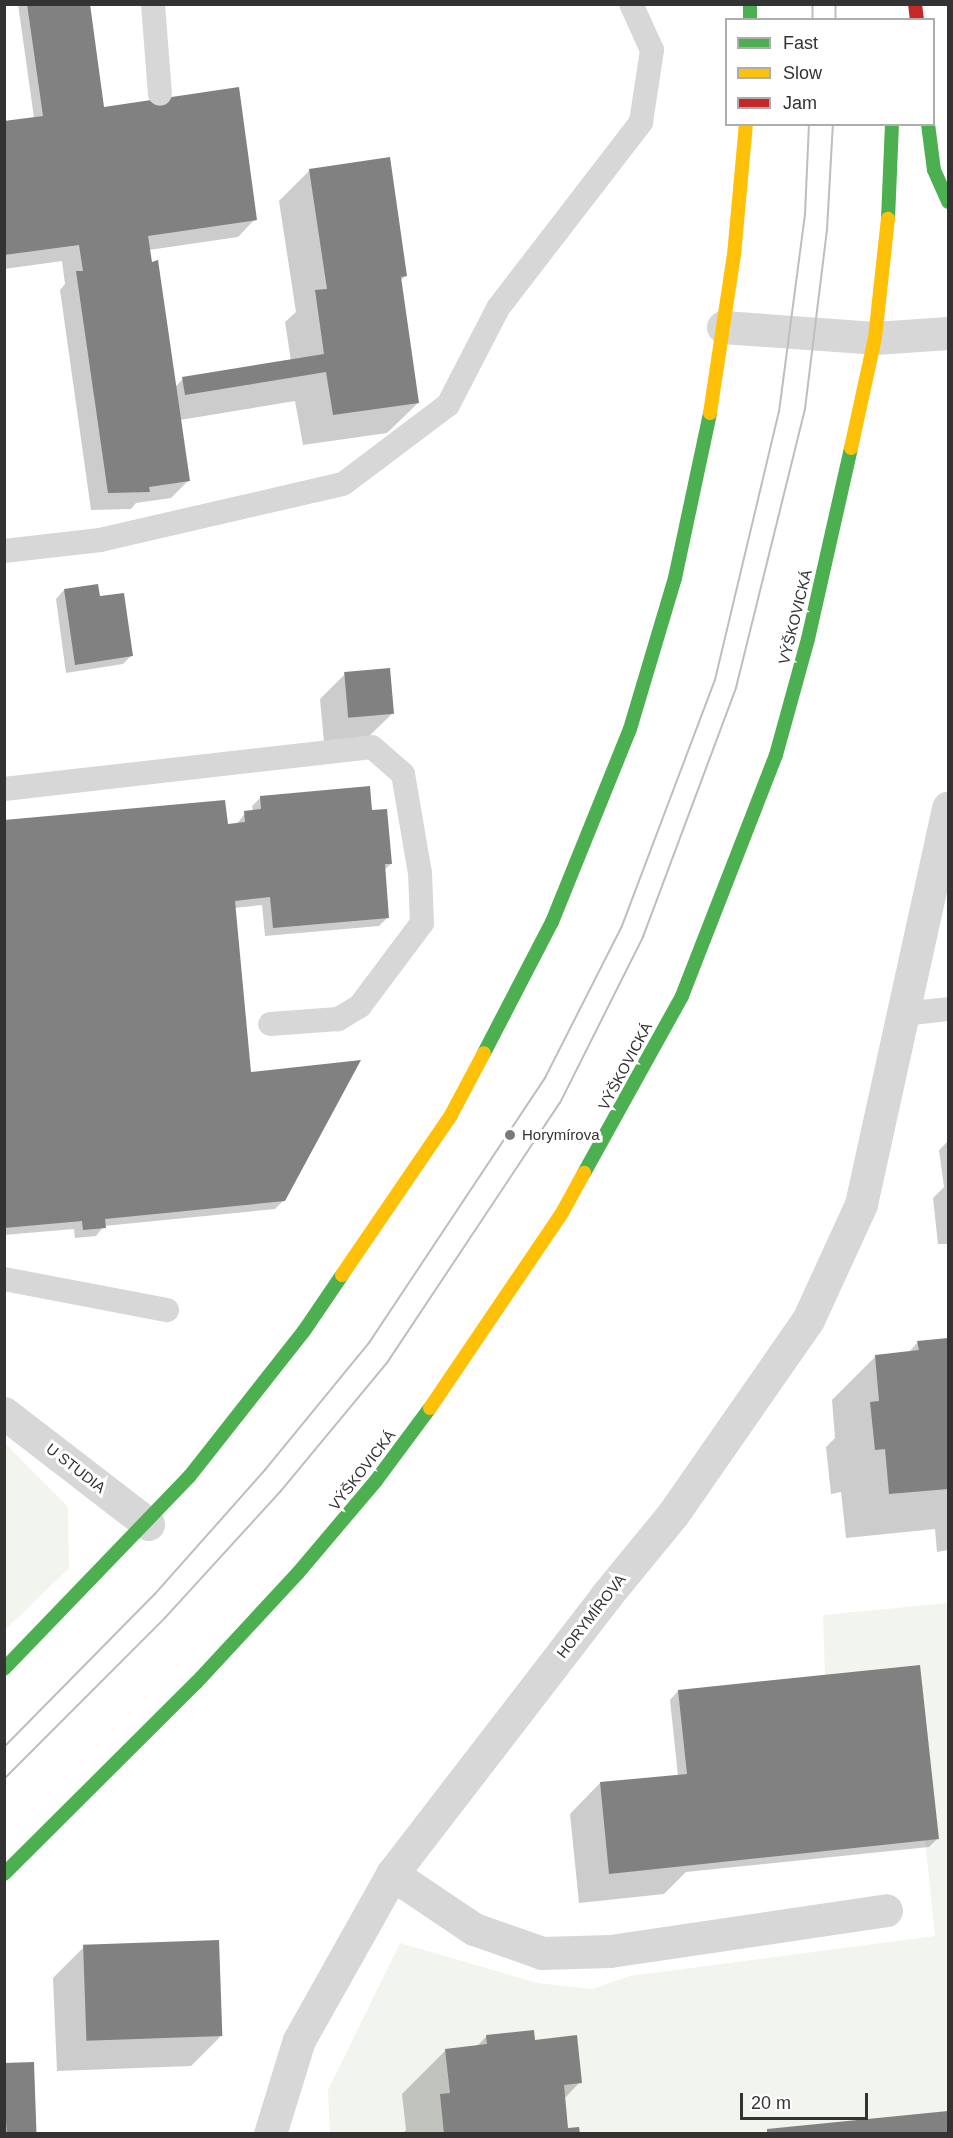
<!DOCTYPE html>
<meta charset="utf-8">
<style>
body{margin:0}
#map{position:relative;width:953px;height:2138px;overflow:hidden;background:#fff;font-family:Helvetica,sans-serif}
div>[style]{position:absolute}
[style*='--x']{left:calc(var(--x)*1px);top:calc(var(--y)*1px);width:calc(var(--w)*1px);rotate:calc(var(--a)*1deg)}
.green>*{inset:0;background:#f1f5ed}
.shadow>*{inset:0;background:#0003}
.building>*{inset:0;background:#818181;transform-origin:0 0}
.lane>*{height:24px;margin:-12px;padding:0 12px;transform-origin:12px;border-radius:12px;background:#d7d7d7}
.street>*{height:33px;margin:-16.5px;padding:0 16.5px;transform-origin:16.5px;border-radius:16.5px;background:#d7d7d7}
.fast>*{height:14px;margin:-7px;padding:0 7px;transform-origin:7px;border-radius:7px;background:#4caf50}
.slow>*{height:14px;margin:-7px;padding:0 7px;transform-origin:7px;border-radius:7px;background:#ffc107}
.jam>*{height:14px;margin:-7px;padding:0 7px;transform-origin:7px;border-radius:7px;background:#c62828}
.tram>*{height:1.5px;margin:-0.75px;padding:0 0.75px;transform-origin:0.75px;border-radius:0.75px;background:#bebebe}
.dots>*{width:16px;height:16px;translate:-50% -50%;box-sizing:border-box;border:3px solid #fff;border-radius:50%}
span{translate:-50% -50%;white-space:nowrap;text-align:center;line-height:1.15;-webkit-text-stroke:6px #fff;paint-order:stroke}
.street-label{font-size:15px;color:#333}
.poi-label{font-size:15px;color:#333}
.left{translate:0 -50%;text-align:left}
.frame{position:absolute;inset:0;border:6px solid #333;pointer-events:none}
.legend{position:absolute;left:725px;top:18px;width:210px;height:108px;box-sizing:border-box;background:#fff;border:2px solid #adadad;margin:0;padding:8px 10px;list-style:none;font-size:18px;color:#333}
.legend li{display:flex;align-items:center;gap:12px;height:30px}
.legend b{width:30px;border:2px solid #adadad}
.scale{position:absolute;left:740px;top:2093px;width:128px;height:27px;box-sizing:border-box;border:3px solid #333;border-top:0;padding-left:8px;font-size:18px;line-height:21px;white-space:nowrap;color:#333;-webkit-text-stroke:4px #fff;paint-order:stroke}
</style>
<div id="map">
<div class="green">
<div style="clip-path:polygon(5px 1443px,68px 1507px,69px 1568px,5px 1630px)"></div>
<div style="clip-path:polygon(948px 1603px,948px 2133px,330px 2133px,328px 2090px,400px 1943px,537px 1983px,592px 1989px,630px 1976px,935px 1936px,925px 1840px,939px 1839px,919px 1665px,825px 1675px,823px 1615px)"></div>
</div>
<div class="shadow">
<div style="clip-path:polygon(18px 4px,88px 4px,102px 108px,255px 219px,238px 237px,149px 250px,175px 387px,183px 379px,291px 361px,285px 322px,296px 312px,279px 201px,310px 170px,406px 276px,400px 281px,418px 403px,387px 433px,303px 445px,295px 401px,180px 420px,188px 481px,171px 498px,136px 503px,131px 509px,91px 510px,60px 290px,65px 284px,62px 261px,4px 269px,4px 122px,34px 118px)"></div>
<div style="clip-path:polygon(64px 590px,99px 598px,131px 656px,123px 664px,66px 673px,56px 599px)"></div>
<div style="clip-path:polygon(345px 674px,392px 714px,367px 738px,324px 742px,320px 699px)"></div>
<div style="clip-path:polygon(261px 797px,371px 812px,391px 864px,384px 870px,388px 917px,379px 926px,265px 936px,262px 905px,234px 908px,249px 1073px,284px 1200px,275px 1209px,104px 1226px,96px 1236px,75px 1238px,74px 1229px,4px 1235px,4px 822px,236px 825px,245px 813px,253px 812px,252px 806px)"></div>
<div style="clip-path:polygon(948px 1141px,948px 1244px,938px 1244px,933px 1198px,944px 1187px,939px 1150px)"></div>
<div style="clip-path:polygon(948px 1339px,948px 1550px,937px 1552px,935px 1529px,846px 1538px,841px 1492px,831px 1494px,826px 1447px,835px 1438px,832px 1400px,876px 1356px,908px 1353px,918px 1342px)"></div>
<div style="clip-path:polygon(678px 1691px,937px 1839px,929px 1847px,686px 1872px,664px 1894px,579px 1903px,570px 1814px,600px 1783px,678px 1776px,670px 1700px)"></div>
<div style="clip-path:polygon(84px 1947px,222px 2035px,191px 2066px,57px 2071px,53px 1978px)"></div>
<div style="clip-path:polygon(487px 2036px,533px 2041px,580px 2082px,564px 2099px,567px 2130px,578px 2134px,403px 2134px,406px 2130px,402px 2094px,446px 2050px,477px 2046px)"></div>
</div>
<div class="building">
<div style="clip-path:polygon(27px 4px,90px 4px,104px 107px,239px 87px,257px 220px,148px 236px,152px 262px,158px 260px,190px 481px,149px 487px,150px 492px,108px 493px,76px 271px,83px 271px,79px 245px,4px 255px,4px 121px,43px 116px)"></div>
<div style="clip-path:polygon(390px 157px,407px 276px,401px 277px,419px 403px,333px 415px,326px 372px,185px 395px,182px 377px,324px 354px,315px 290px,327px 289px,309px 169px)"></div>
<div style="clip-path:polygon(98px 584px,100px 596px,124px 593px,133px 656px,75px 665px,64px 589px)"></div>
<div style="left:390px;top:668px;width:46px;height:46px;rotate:85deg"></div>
<div style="clip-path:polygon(370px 786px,372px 810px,387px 809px,392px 864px,385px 864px,389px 918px,273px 928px,270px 897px,235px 901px,251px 1072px,361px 1060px,285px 1201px,105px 1219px,106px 1228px,83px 1230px,82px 1221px,4px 1228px,4px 820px,225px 800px,228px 824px,245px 822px,244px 811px,261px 809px,260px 796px)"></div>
<div style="clip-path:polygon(948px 1338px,948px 1489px,889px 1494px,885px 1449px,875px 1450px,870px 1402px,879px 1401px,875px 1355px,919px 1350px,917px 1341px)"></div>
<div style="clip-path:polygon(920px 1665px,939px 1839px,609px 1874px,600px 1782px,687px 1774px,678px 1690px)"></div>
<div style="left:219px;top:1940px;width:96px;height:136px;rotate:88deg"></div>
<div style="clip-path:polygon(534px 2030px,535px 2040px,577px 2035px,582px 2083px,564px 2085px,568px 2128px,579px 2127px,580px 2134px,444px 2134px,440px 2094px,450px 2093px,445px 2049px,487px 2044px,486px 2035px)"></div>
<div style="left:34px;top:2062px;width:72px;height:30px;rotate:88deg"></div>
<div style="clip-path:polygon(948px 2111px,948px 2134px,767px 2134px,767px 2129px)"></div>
</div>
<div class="lane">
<div style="--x:153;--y:4;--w:90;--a:85.6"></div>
<div style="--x:4;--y:551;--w:97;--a:-6.5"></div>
<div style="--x:100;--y:540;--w:249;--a:-13"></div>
<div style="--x:343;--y:484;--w:131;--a:-37"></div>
<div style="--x:448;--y:405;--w:109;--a:-62.7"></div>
<div style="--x:498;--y:308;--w:235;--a:-52.4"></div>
<div style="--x:641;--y:122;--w:73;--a:-81.3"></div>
<div style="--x:652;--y:50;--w:51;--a:-114.5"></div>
<div style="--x:4;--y:789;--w:370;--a:-6.5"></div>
<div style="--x:372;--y:747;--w:41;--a:41.1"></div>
<div style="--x:403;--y:774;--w:100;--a:80.3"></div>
<div style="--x:420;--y:873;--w:50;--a:87.7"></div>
<div style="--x:422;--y:923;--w:104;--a:126.8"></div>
<div style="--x:360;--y:1006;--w:26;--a:149"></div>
<div style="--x:338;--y:1019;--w:68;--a:175.8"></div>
<div style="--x:903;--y:1014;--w:45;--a:-6.3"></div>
<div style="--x:4;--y:1279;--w:166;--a:10.8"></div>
</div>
<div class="street">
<div style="--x:723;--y:327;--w:152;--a:4.1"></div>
<div style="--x:875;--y:338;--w:73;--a:-3.9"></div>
<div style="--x:4;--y:1413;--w:182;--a:37.6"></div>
<div style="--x:392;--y:1874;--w:99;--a:33.9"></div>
<div style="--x:474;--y:1929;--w:72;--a:19.4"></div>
<div style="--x:542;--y:1953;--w:68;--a:-1.7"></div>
<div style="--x:610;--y:1951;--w:279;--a:-8.4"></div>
<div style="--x:270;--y:2134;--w:98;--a:-72.9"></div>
<div style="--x:299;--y:2040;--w:190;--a:-60.7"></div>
<div style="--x:392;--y:1874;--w:349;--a:-52.4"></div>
<div style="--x:605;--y:1597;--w:107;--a:-50.7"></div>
<div style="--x:673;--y:1514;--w:236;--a:-55.2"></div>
<div style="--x:808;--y:1320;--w:128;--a:-65.4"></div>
<div style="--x:861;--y:1204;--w:406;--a:-77.6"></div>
</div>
<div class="fast">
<div style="--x:750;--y:4;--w:16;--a:90"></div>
<div style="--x:928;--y:124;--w:46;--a:82.6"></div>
<div style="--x:934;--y:170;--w:35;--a:66"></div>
<div style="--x:888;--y:219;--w:95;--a:-87.6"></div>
<div style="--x:484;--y:1053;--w:148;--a:-62.6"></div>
<div style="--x:552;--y:922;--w:208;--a:-68"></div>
<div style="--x:630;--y:729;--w:158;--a:-73.4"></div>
<div style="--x:675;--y:578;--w:169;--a:-78"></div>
<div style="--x:584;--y:1173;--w:202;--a:-61"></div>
<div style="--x:682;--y:996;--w:259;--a:-68.7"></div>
<div style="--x:776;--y:755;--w:120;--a:-74.6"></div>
<div style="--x:808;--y:639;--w:196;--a:-77.3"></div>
<div style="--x:4;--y:1669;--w:267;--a:-46.1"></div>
<div style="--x:189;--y:1477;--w:186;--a:-51.8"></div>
<div style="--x:304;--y:1331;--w:68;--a:-55.8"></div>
<div style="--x:4;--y:1874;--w:271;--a:-44.9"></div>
<div style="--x:196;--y:1683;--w:150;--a:-47.2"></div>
<div style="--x:298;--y:1573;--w:119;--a:-49.8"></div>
<div style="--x:375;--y:1482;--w:92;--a:-53.4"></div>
</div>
<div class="slow">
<div style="--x:710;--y:413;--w:160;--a:-81.4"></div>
<div style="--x:734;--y:255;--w:132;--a:-84.8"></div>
<div style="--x:851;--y:448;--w:113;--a:-77.7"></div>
<div style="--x:875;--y:338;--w:120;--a:-83.8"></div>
<div style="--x:342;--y:1275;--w:194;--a:-55.7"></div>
<div style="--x:451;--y:1115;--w:70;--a:-62"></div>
<div style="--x:430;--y:1408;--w:235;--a:-55.9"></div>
<div style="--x:562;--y:1213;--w:46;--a:-61.2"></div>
</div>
<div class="jam">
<div style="--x:915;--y:4;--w:16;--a:83"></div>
</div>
<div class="tram">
<div style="--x:813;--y:4;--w:16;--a:90"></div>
<div style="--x:836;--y:4;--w:16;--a:90"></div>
<div style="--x:4;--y:1747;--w:215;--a:-45.4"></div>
<div style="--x:155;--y:1594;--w:166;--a:-48.4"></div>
<div style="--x:265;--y:1470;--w:164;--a:-50.7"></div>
<div style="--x:369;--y:1343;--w:318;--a:-56.4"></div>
<div style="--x:545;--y:1078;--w:170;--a:-63.1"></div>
<div style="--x:622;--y:926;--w:263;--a:-69.3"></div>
<div style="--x:715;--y:680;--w:276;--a:-76.6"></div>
<div style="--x:779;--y:412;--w:199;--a:-82.5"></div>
<div style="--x:805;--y:215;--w:91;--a:-87.5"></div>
<div style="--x:4;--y:1779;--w:228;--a:-45"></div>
<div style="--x:165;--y:1618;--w:172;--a:-47.6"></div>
<div style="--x:281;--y:1491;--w:166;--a:-50.4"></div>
<div style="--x:387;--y:1363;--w:312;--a:-56.4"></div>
<div style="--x:560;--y:1103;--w:186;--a:-63.4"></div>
<div style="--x:643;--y:937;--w:266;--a:-69.5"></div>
<div style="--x:736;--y:688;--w:287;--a:-76.1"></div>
<div style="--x:805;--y:409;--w:180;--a:-83"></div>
<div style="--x:827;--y:230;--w:106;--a:-86.8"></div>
</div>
<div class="dots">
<div style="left:510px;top:1135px;background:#7a7a7a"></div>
</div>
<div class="street-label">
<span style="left:795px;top:617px;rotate:-76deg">VÝŠKOVICKÁ</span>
<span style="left:625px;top:1066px;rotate:-62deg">VÝŠKOVICKÁ</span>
<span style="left:76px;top:1468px;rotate:38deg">U STUDIA</span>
<span style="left:362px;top:1470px;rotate:-52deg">VÝŠKOVICKÁ</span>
<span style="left:591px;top:1616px;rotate:-52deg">HORYMÍROVA</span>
</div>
<div class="poi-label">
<span class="left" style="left:522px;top:1135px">Horymírova</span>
</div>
<div class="frame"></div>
<ul class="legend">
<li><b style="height:8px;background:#4caf50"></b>Fast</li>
<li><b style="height:8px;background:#ffc107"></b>Slow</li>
<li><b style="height:8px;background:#c62828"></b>Jam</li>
</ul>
<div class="scale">20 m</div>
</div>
